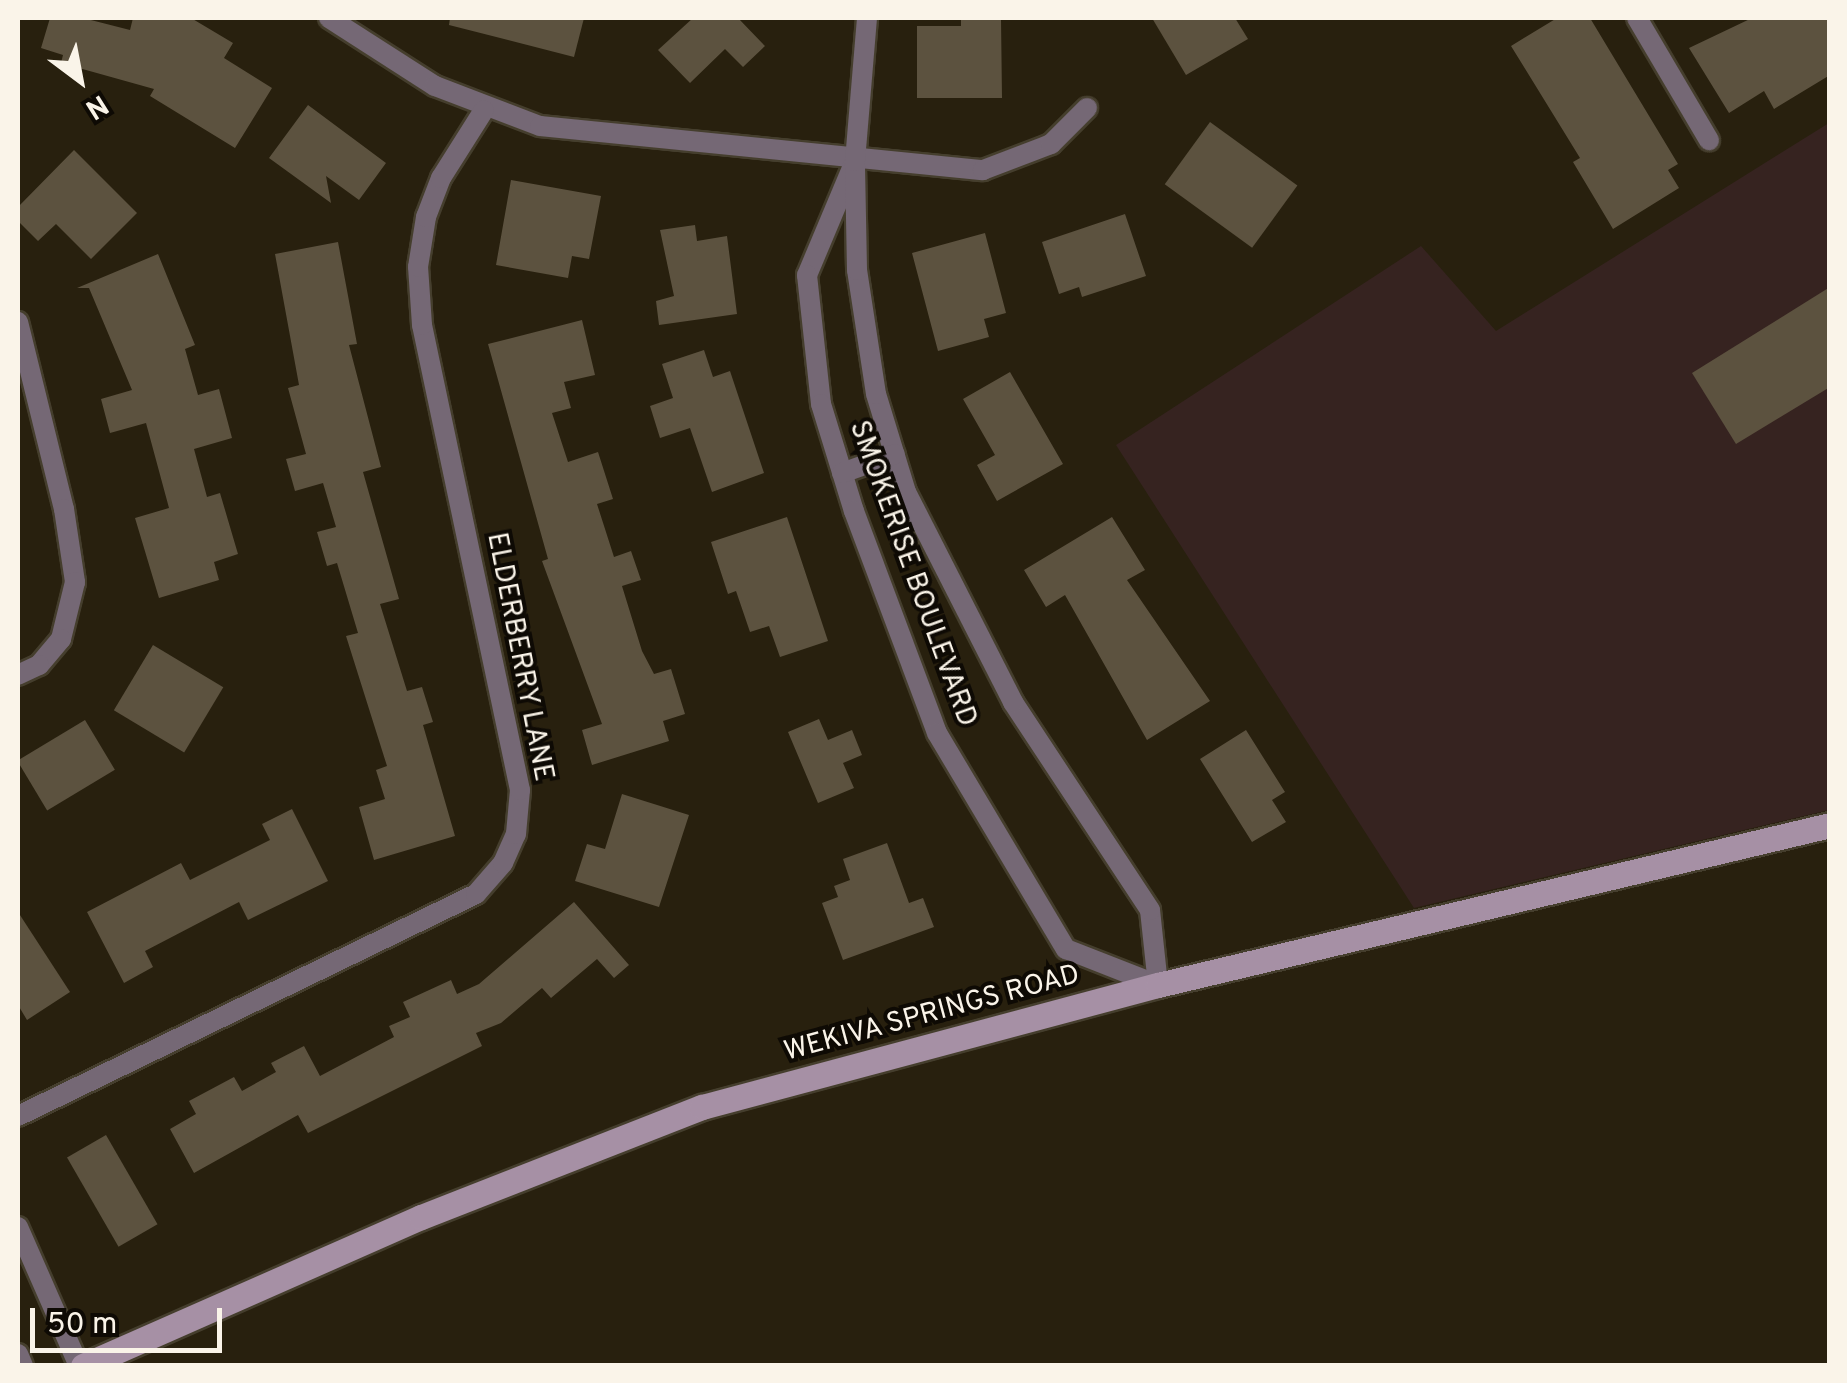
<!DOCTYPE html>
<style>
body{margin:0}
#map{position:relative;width:1847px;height:1383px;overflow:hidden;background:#28200e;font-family:Overpass,sans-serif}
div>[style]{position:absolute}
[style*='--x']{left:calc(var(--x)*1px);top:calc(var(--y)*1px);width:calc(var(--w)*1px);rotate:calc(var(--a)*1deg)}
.commercial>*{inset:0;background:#362320}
.building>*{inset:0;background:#5c523f;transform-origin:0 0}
.roads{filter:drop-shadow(2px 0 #453e2d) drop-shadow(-2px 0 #453e2d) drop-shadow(0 2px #453e2d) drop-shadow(0 -2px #453e2d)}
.street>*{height:20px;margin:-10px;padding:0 10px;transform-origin:10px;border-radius:10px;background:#756875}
.secondary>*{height:25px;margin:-12.5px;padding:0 12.5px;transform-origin:12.5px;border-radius:12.5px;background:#a690a5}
span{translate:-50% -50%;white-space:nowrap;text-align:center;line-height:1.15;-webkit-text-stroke:8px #0e0a04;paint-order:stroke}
.street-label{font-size:28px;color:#faf4e9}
.frame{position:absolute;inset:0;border:20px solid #faf4e9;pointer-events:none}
.north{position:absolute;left:30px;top:30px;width:100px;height:100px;-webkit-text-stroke:8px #0e0a04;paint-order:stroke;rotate:148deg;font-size:28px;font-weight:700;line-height:40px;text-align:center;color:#faf4e9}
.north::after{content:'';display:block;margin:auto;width:35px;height:45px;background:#faf4e9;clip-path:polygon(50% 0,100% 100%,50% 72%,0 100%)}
.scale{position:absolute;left:30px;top:1308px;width:192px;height:45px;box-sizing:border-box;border:5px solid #faf4e9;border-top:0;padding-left:12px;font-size:30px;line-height:35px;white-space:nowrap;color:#faf4e9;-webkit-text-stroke:8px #0e0a04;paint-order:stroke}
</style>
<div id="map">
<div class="commercial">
<div style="clip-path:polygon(1829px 123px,1829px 810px,1414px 908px,1116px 445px,1421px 246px,1496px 331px)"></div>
</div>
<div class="building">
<div style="clip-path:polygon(50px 18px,83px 18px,130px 30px,133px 18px,191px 18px,233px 43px,224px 58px,272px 88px,235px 148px,150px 96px,154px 89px,61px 63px,63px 55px,41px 48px)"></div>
<div style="clip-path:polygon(450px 18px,584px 18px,574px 57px,449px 25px)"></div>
<div style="clip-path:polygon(693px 18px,738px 18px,765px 46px,743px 67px,725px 49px,690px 83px,658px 50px)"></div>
<div style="clip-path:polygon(961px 18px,1001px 18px,1002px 98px,917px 98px,917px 26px,961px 26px)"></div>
<div style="clip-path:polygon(1152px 18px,1235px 18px,1248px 39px,1186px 75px)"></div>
<div style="clip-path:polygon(1557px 18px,1590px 18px,1678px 164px,1668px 170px,1679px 188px,1613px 229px,1573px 162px,1580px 158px,1511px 46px)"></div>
<div style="clip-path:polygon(1752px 18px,1830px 18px,1830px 75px,1774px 109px,1764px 91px,1729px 113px,1689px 48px)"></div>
<div style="clip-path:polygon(308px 105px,386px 163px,359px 200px,326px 176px,331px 203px,269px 158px)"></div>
<div style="left:1210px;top:122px;width:108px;height:77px;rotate:36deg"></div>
<div style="clip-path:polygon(74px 150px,137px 213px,91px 259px,56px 224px,38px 241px,18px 221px,18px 207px)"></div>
<div style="clip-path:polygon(511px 180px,601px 196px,589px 259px,572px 256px,568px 278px,496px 265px)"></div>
<div style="clip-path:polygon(1125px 214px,1146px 276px,1082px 297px,1079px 287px,1059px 294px,1042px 242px)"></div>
<div style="clip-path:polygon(695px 225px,697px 241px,727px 236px,737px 314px,659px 325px,656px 301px,674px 296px,660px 230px)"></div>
<div style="clip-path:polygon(985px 233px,1006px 313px,984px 319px,989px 337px,938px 351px,912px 253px)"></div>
<div style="clip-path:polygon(338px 242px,357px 344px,349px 345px,381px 467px,363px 472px,399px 599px,380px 604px,407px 691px,422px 687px,433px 722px,423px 725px,455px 836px,374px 860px,359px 807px,385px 799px,376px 770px,387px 766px,346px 636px,358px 633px,337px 563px,327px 566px,317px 532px,336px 527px,323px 483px,295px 491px,286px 459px,306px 454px,288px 388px,299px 385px,275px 254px)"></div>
<div style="clip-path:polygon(158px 254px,195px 345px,185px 349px,198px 395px,219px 389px,232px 438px,194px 449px,207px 497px,220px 493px,238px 554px,214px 562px,219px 580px,159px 598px,135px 518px,169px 508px,146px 423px,110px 433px,101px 399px,132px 390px,89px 288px,77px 288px)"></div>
<div style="clip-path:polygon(1830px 287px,1830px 387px,1736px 444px,1692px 373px)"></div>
<div style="clip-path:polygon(582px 320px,595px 375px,564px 382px,571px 408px,552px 413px,568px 462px,598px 452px,613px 499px,597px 504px,614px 557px,631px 551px,641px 580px,622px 586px,642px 651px,654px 674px,671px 669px,685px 714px,663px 721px,669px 741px,592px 765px,582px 730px,602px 724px,542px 561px,548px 559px,488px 344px)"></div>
<div style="clip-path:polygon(704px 350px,713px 377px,730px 371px,764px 473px,712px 492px,690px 428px,660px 438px,650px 406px,673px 398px,662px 364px)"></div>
<div style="clip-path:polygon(1010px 372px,1063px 464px,997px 501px,977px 465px,995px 455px,963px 399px)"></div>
<div style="clip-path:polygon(787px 517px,828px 641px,780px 657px,769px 626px,750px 632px,736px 591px,728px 594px,711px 542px)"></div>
<div style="clip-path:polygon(1112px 517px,1145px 570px,1127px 580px,1210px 701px,1147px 740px,1065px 595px,1046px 607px,1024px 570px)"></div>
<div style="left:153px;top:645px;width:82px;height:76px;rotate:31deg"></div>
<div style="clip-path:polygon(819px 719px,828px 740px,852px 730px,862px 755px,843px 763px,854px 788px,818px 803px,788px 732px)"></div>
<div style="left:85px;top:720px;width:58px;height:79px;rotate:59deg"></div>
<div style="clip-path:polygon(1246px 730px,1285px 792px,1272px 800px,1286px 822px,1252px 842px,1200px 759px)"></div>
<div style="clip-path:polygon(622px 794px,689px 815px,659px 907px,575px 881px,587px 844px,605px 849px)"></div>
<div style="clip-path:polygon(292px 809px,328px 881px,248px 920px,239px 902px,145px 951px,153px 967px,124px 983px,87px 912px,181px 863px,190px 880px,270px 840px,262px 824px)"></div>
<div style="clip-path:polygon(887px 843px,909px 903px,923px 898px,934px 927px,843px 960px,822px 903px,838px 897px,834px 886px,850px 880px,843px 859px)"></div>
<div style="clip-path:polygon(574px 902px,629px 965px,614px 978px,597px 959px,551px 998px,542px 988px,501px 1023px,476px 1033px,482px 1046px,308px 1133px,298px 1115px,194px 1173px,170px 1129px,196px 1114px,189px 1101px,234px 1077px,242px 1091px,276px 1072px,271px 1063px,304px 1046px,320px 1076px,394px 1037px,389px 1026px,410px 1017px,403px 1002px,451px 980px,457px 994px,479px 984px)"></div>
<div style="clip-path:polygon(18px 912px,70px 992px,27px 1020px,18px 1005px)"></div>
<div style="left:106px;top:1135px;width:103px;height:45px;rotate:60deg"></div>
</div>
<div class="roads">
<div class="street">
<div style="--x:329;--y:18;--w:126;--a:32.7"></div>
<div style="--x:435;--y:86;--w:112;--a:20.9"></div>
<div style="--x:540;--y:126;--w:445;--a:5.7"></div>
<div style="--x:983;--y:170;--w:73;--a:-20.9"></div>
<div style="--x:1051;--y:144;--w:51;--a:-45"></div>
<div style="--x:1637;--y:18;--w:142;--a:59.5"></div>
<div style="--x:855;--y:161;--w:124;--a:112.8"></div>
<div style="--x:807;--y:275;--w:130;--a:83.8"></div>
<div style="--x:821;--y:404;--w:112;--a:72.9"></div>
<div style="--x:854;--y:511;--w:237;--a:69.5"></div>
<div style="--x:937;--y:733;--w:252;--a:59.2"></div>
<div style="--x:1066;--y:949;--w:99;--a:21.4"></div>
<div style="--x:1158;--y:985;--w:75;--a:-96.1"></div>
<div style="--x:1150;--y:910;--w:249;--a:-123.4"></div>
<div style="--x:1013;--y:702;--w:236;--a:-117"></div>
<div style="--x:906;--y:492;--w:102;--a:-107"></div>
<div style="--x:876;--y:394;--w:125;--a:-98.7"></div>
<div style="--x:857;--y:270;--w:109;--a:-91.1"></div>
<div style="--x:855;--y:161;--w:144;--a:-85.2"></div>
<div style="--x:18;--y:322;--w:193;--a:76.2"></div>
<div style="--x:64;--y:509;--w:74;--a:81.4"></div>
<div style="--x:75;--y:582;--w:59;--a:103.8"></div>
<div style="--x:61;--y:639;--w:34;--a:130"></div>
<div style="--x:39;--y:665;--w:23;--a:155"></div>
<div style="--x:842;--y:473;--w:56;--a:-19.7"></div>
<div style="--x:18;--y:1116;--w:509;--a:-25.86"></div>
<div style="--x:476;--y:894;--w:41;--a:-48.9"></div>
<div style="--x:503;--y:863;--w:32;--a:-66"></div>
<div style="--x:516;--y:834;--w:44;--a:-84.8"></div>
<div style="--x:520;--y:790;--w:475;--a:-101.9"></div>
<div style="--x:422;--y:325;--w:58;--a:-93.9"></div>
<div style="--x:418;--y:267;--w:51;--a:-80.9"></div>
<div style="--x:426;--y:217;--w:42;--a:-69"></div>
<div style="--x:441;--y:178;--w:80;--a:-57.7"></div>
<div style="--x:18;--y:1227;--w:152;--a:66.3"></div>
<div style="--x:18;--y:1354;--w:13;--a:67"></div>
</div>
<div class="secondary">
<div style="--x:83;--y:1366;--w:369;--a:-23.8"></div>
<div style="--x:421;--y:1217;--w:302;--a:-21.4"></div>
<div style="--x:702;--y:1107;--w:472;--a:-15"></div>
<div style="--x:1158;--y:985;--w:691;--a:-13.39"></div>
</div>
</div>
<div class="street-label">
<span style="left:912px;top:574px;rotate:70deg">SMOKERISE BOULEVARD</span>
<span style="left:519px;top:657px;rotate:79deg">ELDERBERRY LANE</span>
<span style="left:932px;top:1014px;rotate:-15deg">WEKIVA SPRINGS ROAD</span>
</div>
<div class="frame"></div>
<div class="north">N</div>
<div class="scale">50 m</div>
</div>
